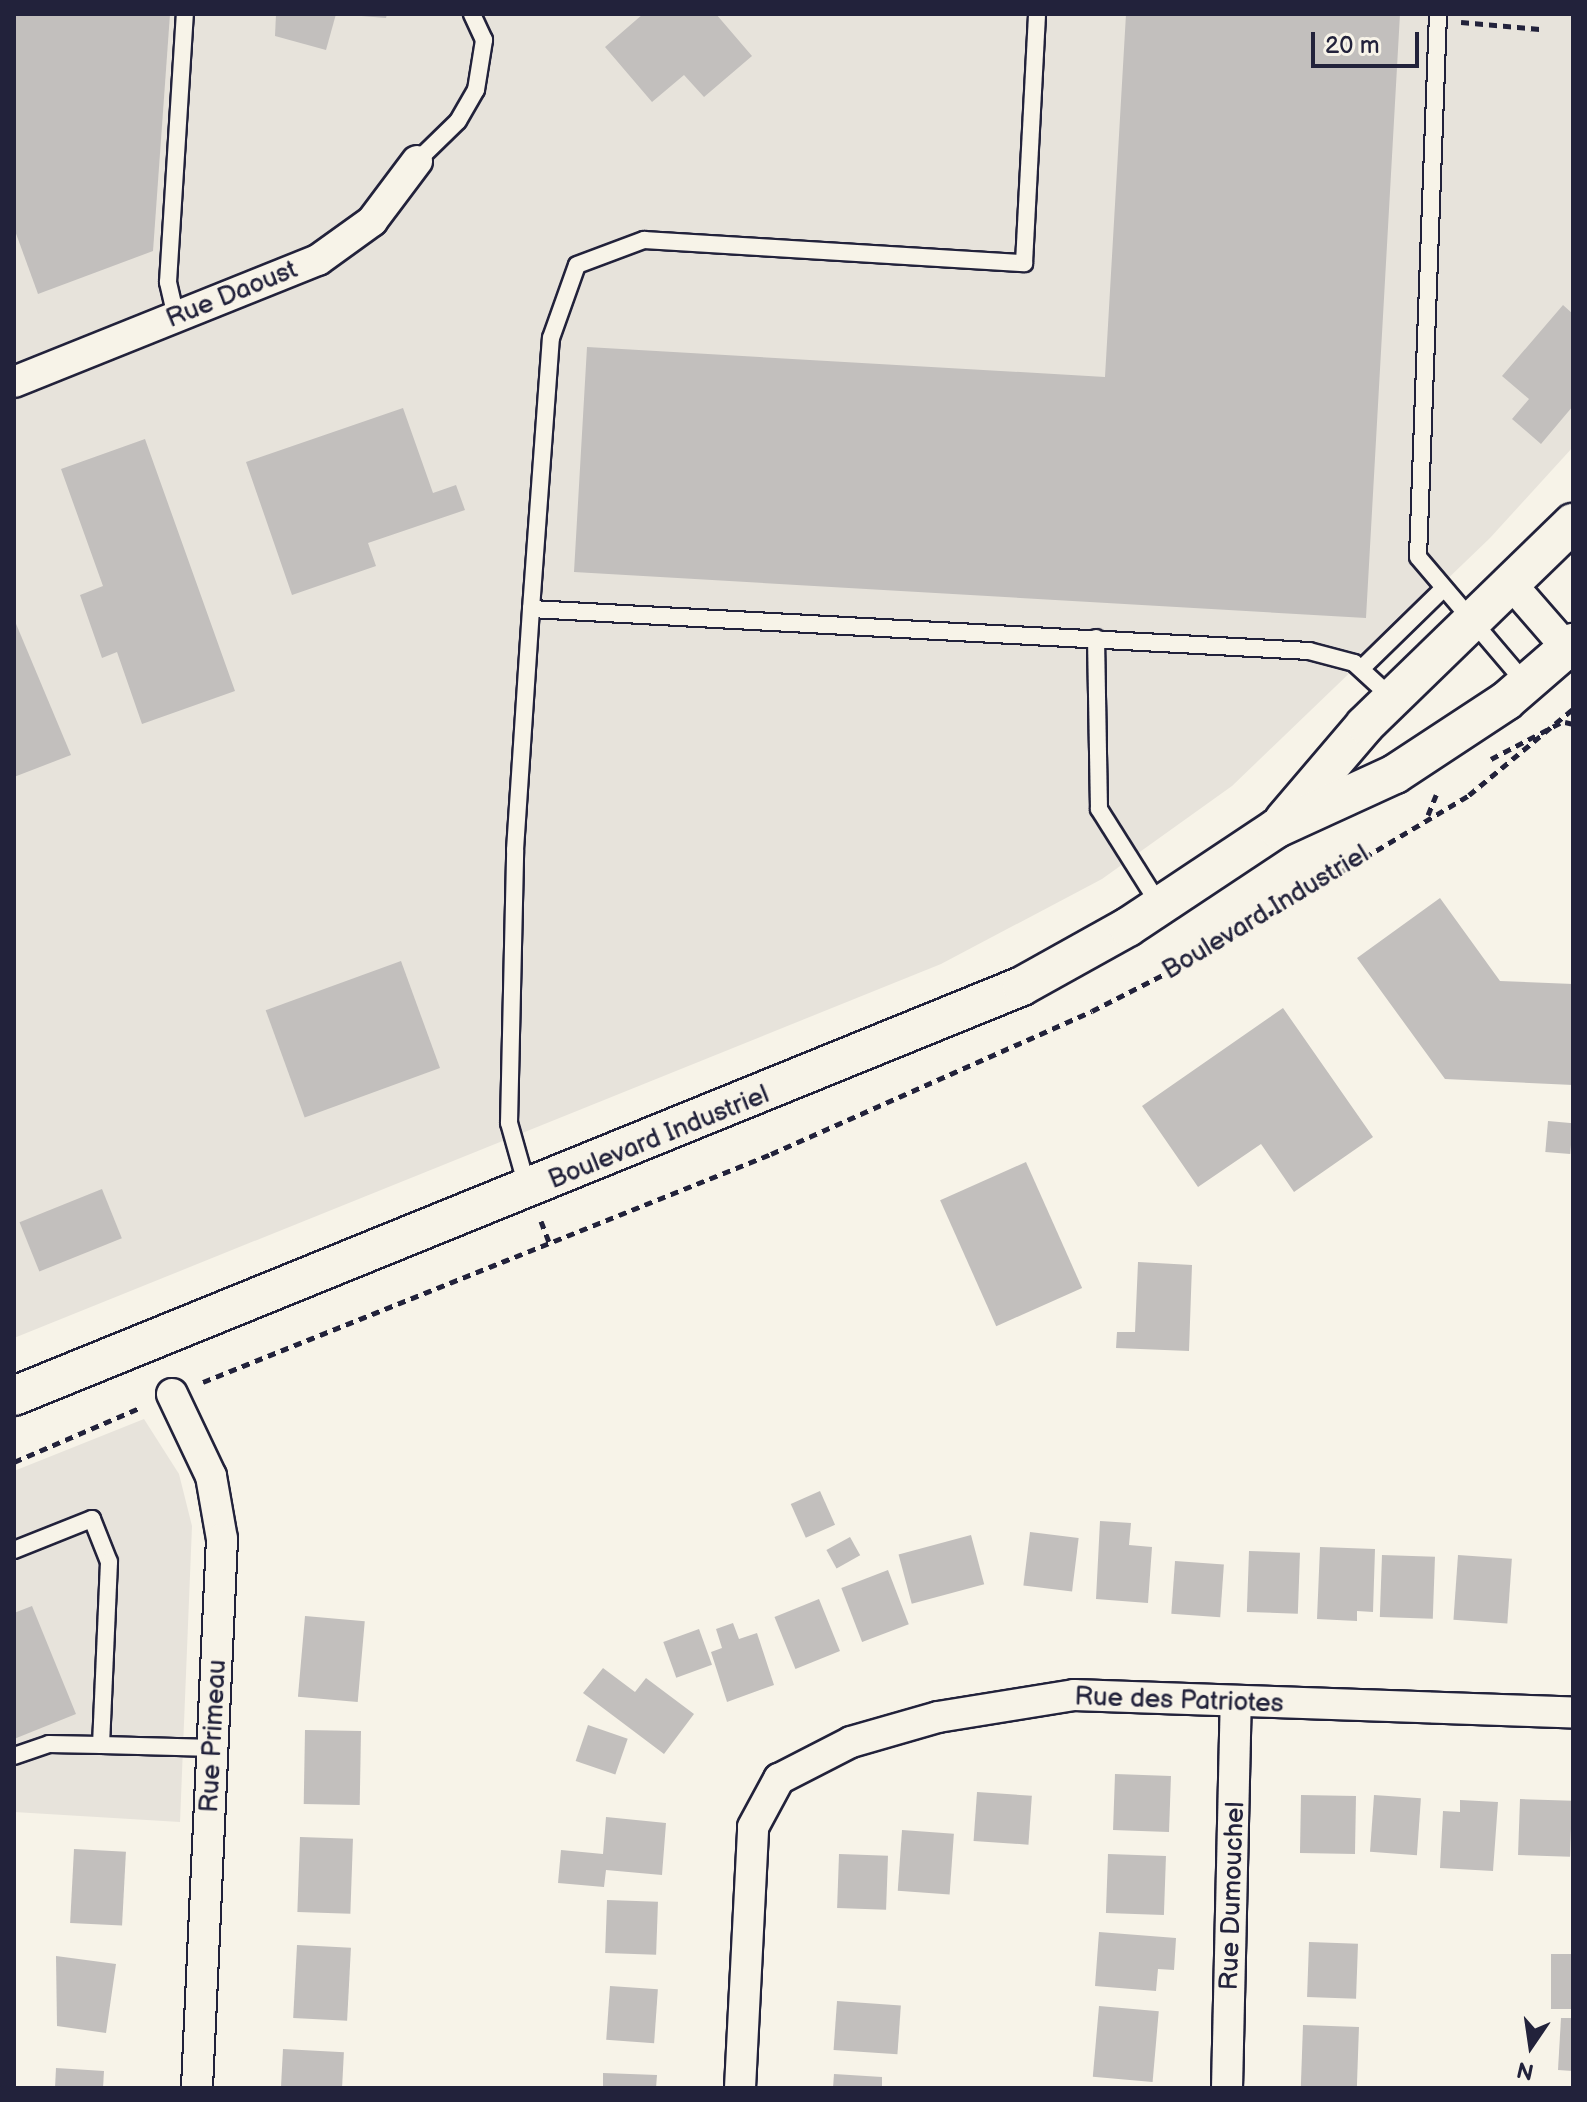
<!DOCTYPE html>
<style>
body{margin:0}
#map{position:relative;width:1587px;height:2102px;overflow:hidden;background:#f7f3e8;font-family:"Balsamiq Sans",sans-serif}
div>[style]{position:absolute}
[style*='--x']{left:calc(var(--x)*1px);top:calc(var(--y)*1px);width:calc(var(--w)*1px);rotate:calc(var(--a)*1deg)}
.built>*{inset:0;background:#e7e3db}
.building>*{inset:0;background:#c2bfbd;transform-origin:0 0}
.path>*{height:5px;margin-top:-2.5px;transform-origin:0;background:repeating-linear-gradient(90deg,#22223b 0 8px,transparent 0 14px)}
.roads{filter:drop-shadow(2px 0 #22223b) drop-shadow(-2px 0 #22223b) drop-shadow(0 2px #22223b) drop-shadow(0 -2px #22223b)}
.service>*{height:16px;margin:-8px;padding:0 8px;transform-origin:8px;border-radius:8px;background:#f7f3e8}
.minor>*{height:30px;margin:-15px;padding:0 15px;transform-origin:15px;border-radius:15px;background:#f7f3e8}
.tertiary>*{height:38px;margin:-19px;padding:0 19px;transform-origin:19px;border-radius:19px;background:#f7f3e8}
span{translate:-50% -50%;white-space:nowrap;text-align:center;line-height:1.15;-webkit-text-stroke:6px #f7f3e8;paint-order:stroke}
.street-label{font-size:26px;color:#22223b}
.frame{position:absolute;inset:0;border:16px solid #22223b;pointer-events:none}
.north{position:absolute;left:1491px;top:2006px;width:80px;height:80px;-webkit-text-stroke:6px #f7f3e8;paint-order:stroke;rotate:193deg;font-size:22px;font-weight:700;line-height:32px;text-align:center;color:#22223b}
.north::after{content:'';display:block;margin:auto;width:28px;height:36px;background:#22223b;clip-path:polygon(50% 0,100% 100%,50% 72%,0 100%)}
.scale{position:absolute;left:1311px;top:32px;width:108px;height:36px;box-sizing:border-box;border:4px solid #22223b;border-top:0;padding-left:10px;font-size:24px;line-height:28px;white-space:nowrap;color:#22223b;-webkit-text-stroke:6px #f7f3e8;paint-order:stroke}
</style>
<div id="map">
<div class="built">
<div style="clip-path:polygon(14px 14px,1573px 14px,1573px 447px,1490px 538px,1232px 786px,1102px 879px,941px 964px,14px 1338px)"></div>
<div style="clip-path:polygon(144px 1419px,179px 1474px,192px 1526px,180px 1822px,14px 1812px,14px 1471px)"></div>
</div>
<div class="building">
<div style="clip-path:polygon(14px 14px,170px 14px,153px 251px,38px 294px,14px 228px)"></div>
<div style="clip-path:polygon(276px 14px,336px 14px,326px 50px,275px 36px)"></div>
<div style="clip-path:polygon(337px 14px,387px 14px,386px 18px)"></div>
<div style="clip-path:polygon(643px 14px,716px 14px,752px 56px,704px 97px,684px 75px,652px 102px,605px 47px)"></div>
<div style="clip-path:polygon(1126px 14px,1400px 14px,1366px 618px,574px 572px,587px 347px,1105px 377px)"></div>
<div style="clip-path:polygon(1563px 305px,1573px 314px,1573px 406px,1541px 444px,1512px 419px,1529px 399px,1502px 376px)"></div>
<div style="clip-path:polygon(403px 408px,433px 493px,456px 485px,465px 510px,368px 543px,376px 566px,292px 595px,246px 462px)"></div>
<div style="clip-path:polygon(145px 439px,235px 691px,142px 724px,117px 652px,102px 658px,80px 595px,103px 586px,61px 469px)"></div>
<div style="clip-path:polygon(14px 619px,71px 755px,14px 777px)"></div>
<div style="clip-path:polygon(1440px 898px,1500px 981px,1573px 984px,1573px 1085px,1445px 1079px,1357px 958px)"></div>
<div style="left:401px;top:961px;width:114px;height:144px;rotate:70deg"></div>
<div style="clip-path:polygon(1283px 1008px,1373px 1137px,1294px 1192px,1261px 1144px,1198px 1187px,1142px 1106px)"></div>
<div style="left:1548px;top:1121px;width:25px;height:31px;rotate:5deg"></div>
<div style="left:1026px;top:1162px;width:138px;height:94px;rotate:66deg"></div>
<div style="left:102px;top:1189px;width:53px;height:89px;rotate:68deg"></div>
<div style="clip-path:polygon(1138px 1262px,1192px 1265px,1189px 1351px,1116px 1348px,1117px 1332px,1135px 1332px)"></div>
<div style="left:820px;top:1491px;width:37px;height:32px;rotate:66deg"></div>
<div style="clip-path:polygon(1100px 1521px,1131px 1523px,1129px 1545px,1152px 1547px,1148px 1603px,1096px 1599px)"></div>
<div style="left:1030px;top:1532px;width:49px;height:54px;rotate:7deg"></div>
<div style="left:971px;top:1535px;width:51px;height:75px;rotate:75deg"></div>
<div style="left:850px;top:1537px;width:21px;height:27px;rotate:61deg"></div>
<div style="clip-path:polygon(1320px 1547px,1375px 1549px,1373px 1612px,1357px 1611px,1357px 1621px,1317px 1619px)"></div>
<div style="left:1249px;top:1551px;width:51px;height:61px;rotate:2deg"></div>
<div style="left:1382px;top:1555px;width:53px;height:62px;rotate:2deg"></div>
<div style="left:1458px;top:1555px;width:54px;height:65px;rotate:4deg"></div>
<div style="left:1175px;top:1561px;width:49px;height:53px;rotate:4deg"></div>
<div style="left:888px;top:1570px;width:58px;height:50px;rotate:69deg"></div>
<div style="left:819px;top:1599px;width:56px;height:48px;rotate:68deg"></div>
<div style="clip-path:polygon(32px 1606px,76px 1714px,14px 1739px,14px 1613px)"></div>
<div style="left:305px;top:1616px;width:60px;height:81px;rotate:5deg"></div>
<div style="clip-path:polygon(733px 1623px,739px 1639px,757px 1633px,774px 1685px,727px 1702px,711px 1652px,722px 1648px,716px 1629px)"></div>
<div style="left:699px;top:1629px;width:38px;height:38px;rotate:70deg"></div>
<div style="clip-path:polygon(603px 1668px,635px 1692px,646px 1678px,694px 1714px,664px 1754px,583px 1693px)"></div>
<div style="left:588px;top:1725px;width:42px;height:38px;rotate:19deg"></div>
<div style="left:305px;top:1730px;width:56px;height:74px;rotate:1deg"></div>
<div style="left:1115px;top:1774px;width:56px;height:56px;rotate:2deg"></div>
<div style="left:977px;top:1792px;width:55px;height:49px;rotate:4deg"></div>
<div style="left:1301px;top:1795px;width:55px;height:58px;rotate:1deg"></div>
<div style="left:1374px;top:1795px;width:47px;height:57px;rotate:4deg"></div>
<div style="left:1520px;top:1799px;width:52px;height:56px;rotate:2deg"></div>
<div style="clip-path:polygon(1460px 1800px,1498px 1802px,1493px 1871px,1440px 1868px,1443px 1811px,1460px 1812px)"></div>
<div style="clip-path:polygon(606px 1817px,666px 1823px,662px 1875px,606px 1870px,604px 1887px,558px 1883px,561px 1850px,603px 1854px)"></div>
<div style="left:902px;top:1830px;width:52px;height:61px;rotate:4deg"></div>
<div style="left:300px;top:1837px;width:53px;height:75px;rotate:2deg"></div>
<div style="left:74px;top:1849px;width:52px;height:74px;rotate:3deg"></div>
<div style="left:839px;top:1854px;width:49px;height:54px;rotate:2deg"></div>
<div style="left:1108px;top:1854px;width:58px;height:59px;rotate:2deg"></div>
<div style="left:607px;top:1900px;width:51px;height:53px;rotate:2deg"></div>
<div style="clip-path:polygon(1099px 1932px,1176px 1938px,1174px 1970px,1158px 1969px,1156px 1991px,1095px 1986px)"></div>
<div style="left:1309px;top:1942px;width:49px;height:55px;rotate:2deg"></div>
<div style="left:297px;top:1945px;width:54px;height:73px;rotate:3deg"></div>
<div style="left:1551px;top:1954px;width:22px;height:55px"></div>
<div style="clip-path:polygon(56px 1956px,116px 1964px,106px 2033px,57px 2026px)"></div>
<div style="left:610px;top:1986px;width:48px;height:54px;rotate:4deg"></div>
<div style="left:837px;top:2001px;width:64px;height:49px;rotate:4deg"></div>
<div style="left:1099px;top:2006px;width:60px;height:71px;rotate:5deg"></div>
<div style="clip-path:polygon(1561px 2018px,1573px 2018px,1573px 2071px,1558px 2070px)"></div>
<div style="left:1303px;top:2025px;width:56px;height:61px;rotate:2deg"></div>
<div style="left:283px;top:2049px;width:61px;height:39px;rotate:3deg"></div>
<div style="clip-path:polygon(56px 2068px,104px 2071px,103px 2088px,55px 2088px)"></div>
<div style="clip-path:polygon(603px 2073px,657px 2075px,656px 2088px,603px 2088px)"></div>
<div style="clip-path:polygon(834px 2074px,882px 2077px,882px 2088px,833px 2088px)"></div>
</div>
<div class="path">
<div style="--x:1461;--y:22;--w:79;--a:5.1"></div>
<div style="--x:1565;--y:722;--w:8;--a:14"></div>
<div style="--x:1491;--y:759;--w:78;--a:-27.6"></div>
<div style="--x:1428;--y:815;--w:22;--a:-68"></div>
<div style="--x:541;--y:1221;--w:22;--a:69"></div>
<div style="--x:203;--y:1382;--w:612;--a:-21.87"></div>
<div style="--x:771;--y:1154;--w:351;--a:-24"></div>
<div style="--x:1092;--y:1011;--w:117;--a:-27"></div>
<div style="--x:1196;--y:958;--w:318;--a:-30.8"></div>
<div style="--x:1469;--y:795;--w:135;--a:-39.6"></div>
<div style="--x:14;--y:1462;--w:139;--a:-23.3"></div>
</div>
<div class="roads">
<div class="service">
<div style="--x:1438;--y:14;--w:543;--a:92.11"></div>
<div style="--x:1418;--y:557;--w:168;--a:49.6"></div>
<div style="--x:417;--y:161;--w:57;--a:-44.3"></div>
<div style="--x:458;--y:121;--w:36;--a:-60"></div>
<div style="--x:476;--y:90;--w:51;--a:-80.9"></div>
<div style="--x:484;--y:40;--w:29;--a:-115"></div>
<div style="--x:176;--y:317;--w:36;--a:-103"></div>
<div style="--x:168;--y:282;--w:269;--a:-86.4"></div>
<div style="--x:531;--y:609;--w:272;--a:-85.8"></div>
<div style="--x:551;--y:338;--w:77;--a:-70.4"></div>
<div style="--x:577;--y:265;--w:72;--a:-20.5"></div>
<div style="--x:644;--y:240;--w:381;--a:3.5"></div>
<div style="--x:1024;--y:263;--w:249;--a:-87"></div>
<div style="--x:1096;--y:638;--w:171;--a:89"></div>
<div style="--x:1099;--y:809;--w:115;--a:57.8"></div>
<div style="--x:1361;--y:669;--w:112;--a:-44.3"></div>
<div style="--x:528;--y:1190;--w:70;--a:-105.8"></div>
<div style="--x:509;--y:1123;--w:273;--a:-88.7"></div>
<div style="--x:515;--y:850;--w:242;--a:-86.2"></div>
<div style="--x:531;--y:609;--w:779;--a:3.09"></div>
<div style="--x:1309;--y:651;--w:47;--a:14.9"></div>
<div style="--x:1354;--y:663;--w:53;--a:42.7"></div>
<div style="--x:14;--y:1550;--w:84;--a:-21.7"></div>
<div style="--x:92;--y:1519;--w:46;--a:68.4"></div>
<div style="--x:109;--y:1562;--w:183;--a:92.5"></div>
<div style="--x:101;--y:1745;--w:113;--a:1.5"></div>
<div style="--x:14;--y:1756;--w:37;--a:-19"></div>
<div style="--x:49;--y:1744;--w:52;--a:1.1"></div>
</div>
<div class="minor">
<div style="--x:14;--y:382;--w:328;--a:-21.9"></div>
<div style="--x:318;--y:260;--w:67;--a:-35.8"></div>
<div style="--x:372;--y:221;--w:75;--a:-53.1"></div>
<div style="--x:1513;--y:586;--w:91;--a:49"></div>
<div style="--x:172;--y:1394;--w:91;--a:64.6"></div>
<div style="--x:211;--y:1476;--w:64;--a:80.1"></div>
<div style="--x:222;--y:1539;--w:550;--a:92.61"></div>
<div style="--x:740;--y:2088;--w:261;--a:-87.1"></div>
<div style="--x:753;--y:1827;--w:55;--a:-61.6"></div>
<div style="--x:779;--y:1779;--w:81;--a:-27.2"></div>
<div style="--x:851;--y:1742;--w:91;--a:-16"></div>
<div style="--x:938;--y:1717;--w:138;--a:-9.2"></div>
<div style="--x:1074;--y:1695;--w:499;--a:2"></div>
<div style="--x:1227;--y:2088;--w:383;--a:-88.7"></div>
</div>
<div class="tertiary">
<div style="--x:1284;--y:820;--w:125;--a:-49.5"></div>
<div style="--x:1365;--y:725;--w:290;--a:-44.2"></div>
<div style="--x:14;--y:1396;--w:1088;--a:-22.13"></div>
<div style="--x:1022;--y:986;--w:121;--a:-29.1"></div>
<div style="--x:1128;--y:927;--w:179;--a:-33.6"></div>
<div style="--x:1277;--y:828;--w:130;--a:-24.6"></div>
<div style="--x:1395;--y:774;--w:133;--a:-33.3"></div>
<div style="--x:1506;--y:701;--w:89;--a:-40.9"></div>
</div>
</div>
<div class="street-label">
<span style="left:232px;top:295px;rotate:-22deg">Rue Daoust</span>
<span style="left:1266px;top:913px;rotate:-31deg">Boulevard Industriel</span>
<span style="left:659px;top:1138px;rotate:-22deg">Boulevard Industriel</span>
<span style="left:1179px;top:1701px;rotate:2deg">Rue des Patriotes</span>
<span style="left:214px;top:1736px;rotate:-87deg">Rue Primeau</span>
<span style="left:1233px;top:1896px;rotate:-88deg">Rue Dumouchel</span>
</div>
<div class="frame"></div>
<div class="north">N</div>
<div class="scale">20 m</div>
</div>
